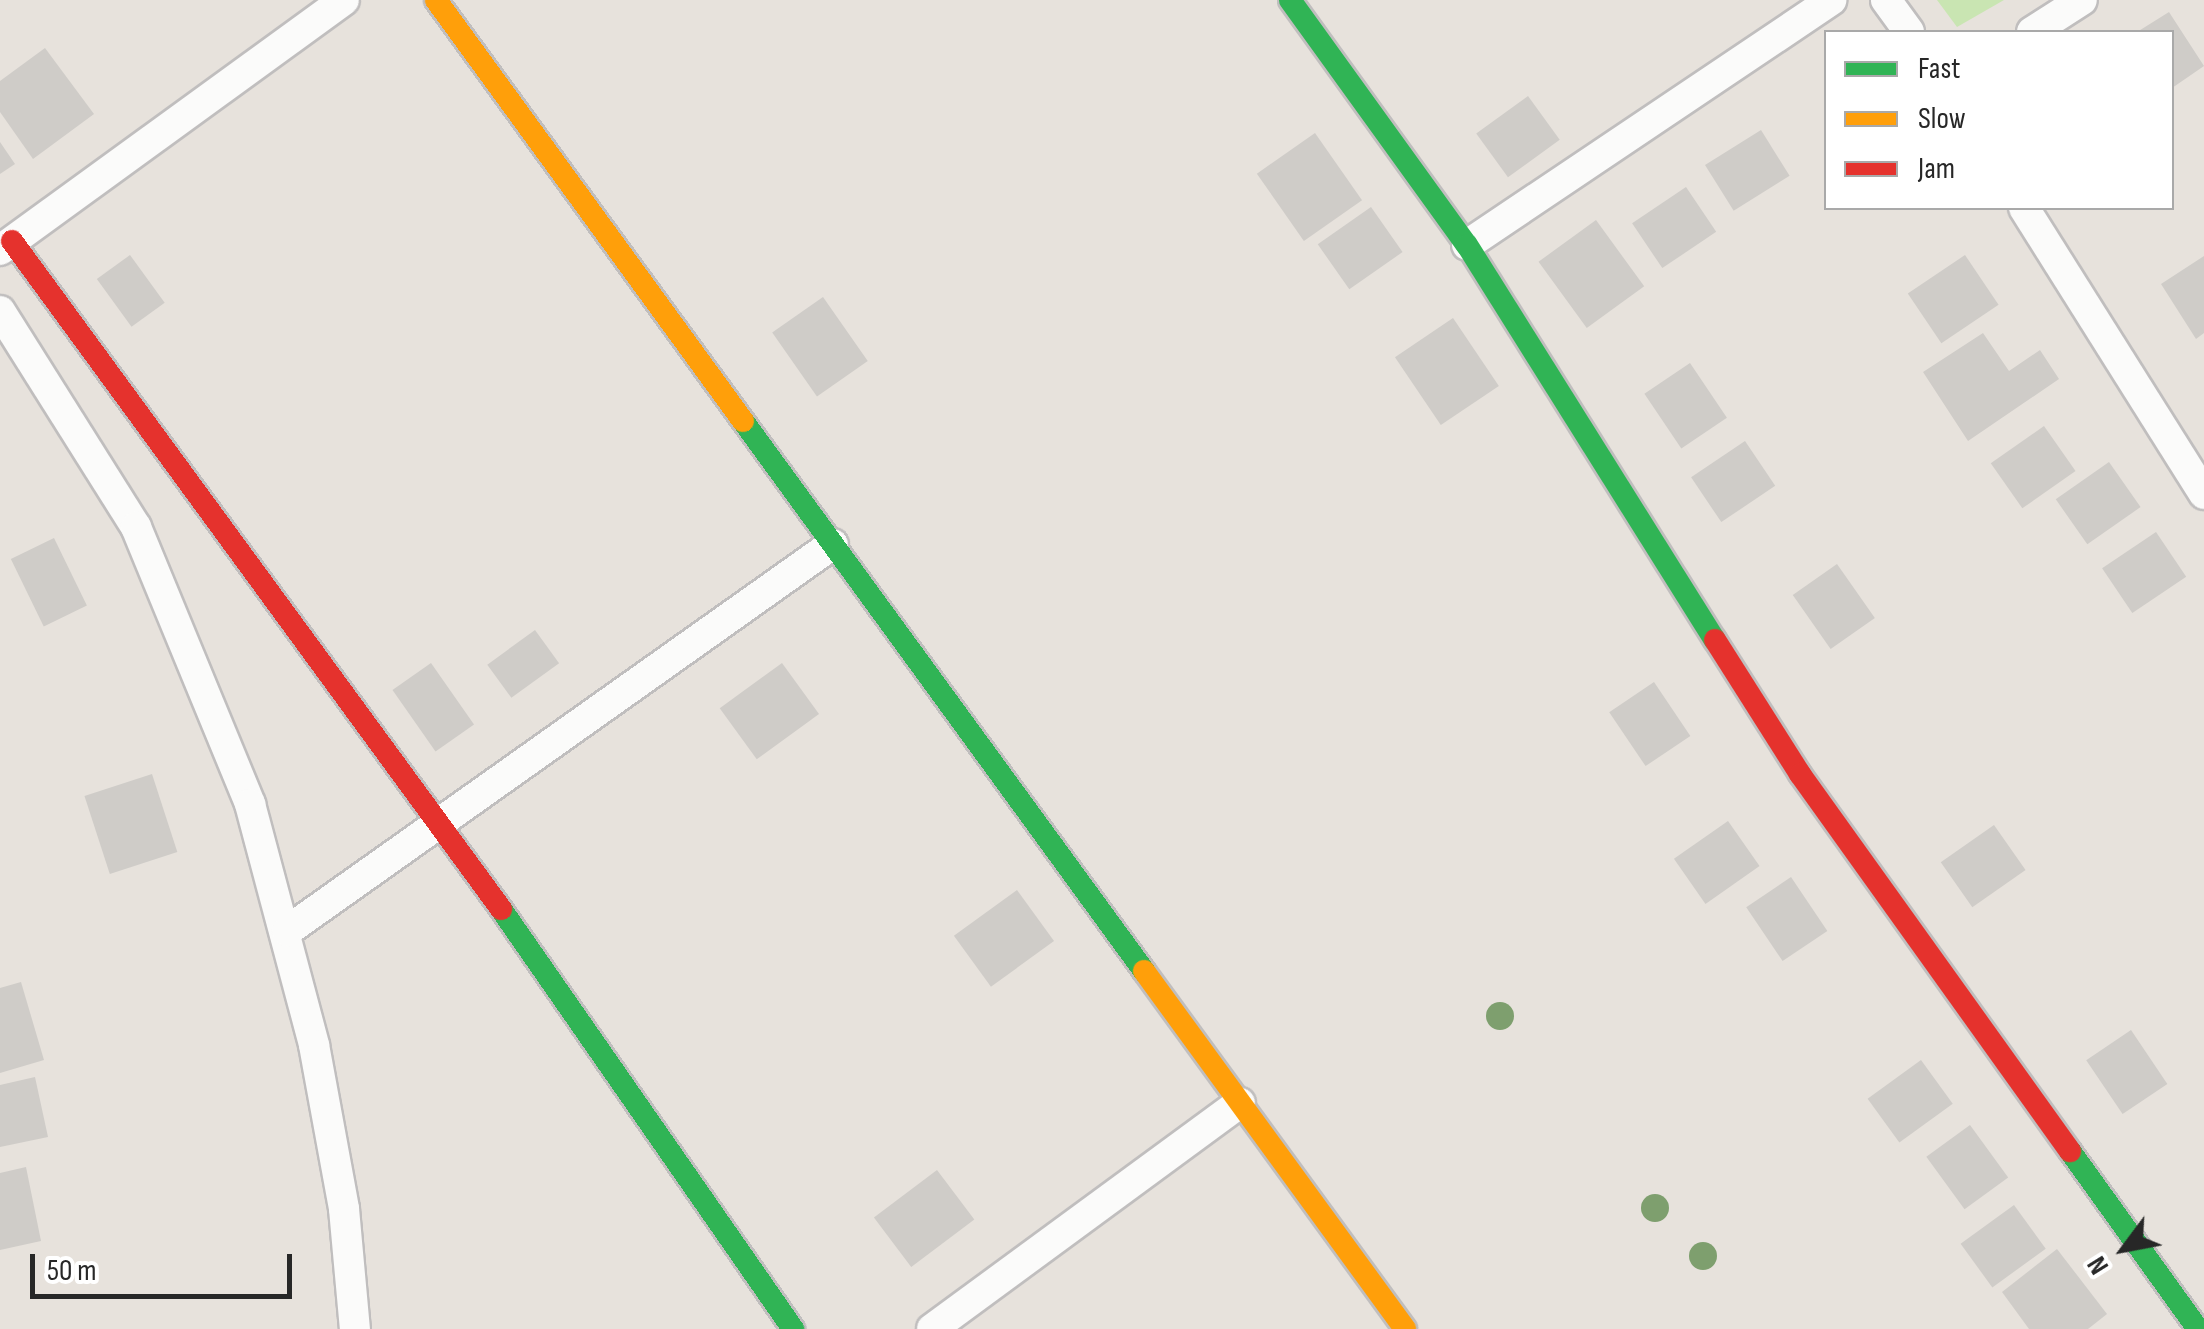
<!DOCTYPE html>
<style>
body{margin:0}
#map{position:relative;width:2204px;height:1329px;overflow:hidden;background:#e7e2dc;font-family:"Sofia Sans Condensed",sans-serif}
div>[style]{position:absolute}
[style*='--x']{left:calc(var(--x)*1px);top:calc(var(--y)*1px);width:calc(var(--w)*1px);rotate:calc(var(--a)*1deg)}
.green>*{inset:0;background:#c9e5b2}
.building>*{inset:0;background:#cfccc8;transform-origin:0 0}
.roads{filter:drop-shadow(2px 0 #c0bebe) drop-shadow(-2px 0 #c0bebe) drop-shadow(0 2px #c0bebe) drop-shadow(0 -2px #c0bebe)}
.street>*{height:30px;margin:-15px;padding:0 15px;transform-origin:15px;border-radius:15px;background:#fbfbfa}
.fast>*{height:22px;margin:-11px;padding:0 11px;transform-origin:11px;border-radius:11px;background:#30b455}
.slow>*{height:22px;margin:-11px;padding:0 11px;transform-origin:11px;border-radius:11px;background:#ff9f0a}
.jam>*{height:22px;margin:-11px;padding:0 11px;transform-origin:11px;border-radius:11px;background:#e5322d}
.trees>*{width:28px;height:28px;margin:-14px;border-radius:50%;background:#7e9f6e}
span{translate:-50% -50%;white-space:nowrap;text-align:center;line-height:1.15;-webkit-text-stroke:9px #fff;paint-order:stroke}
.legend{position:absolute;left:1824px;top:30px;width:350px;height:180px;box-sizing:border-box;background:#fff;border:2px solid #a9a9a9;margin:0;padding:12px 18px;list-style:none;font-size:30px;color:#272727}
.legend li{display:flex;align-items:center;gap:20px;height:50px}
.legend b{width:50px;border:2px solid #a9a9a9}
.north{position:absolute;left:2074px;top:1199px;width:100px;height:100px;-webkit-text-stroke:8px #fff;paint-order:stroke;rotate:238deg;font-size:28px;font-weight:700;line-height:40px;text-align:center;color:#272727}
.north::after{content:'';display:block;margin:auto;width:35px;height:45px;background:#272727;clip-path:polygon(50% 0,100% 100%,50% 72%,0 100%)}
.scale{position:absolute;left:30px;top:1254px;width:262px;height:45px;box-sizing:border-box;border:5px solid #272727;border-top:0;padding-left:12px;font-size:30px;line-height:35px;white-space:nowrap;color:#272727;-webkit-text-stroke:8px #fff;paint-order:stroke}
</style>
<div id="map">
<div class="green">
<div style="clip-path:polygon(1937px 0,2004px 0,1957px 27px)"></div>
</div>
<div class="building">
<div style="clip-path:polygon(2169px 12px,2204px 66px,2172px 88px,2172px 32px,2137px 32px)"></div>
<div style="clip-path:polygon(45px 48px,94px 114px,33px 159px,0 112px,0 81px)"></div>
<div style="left:1528px;top:96px;width:54px;height:64px;rotate:54deg"></div>
<div style="left:1761px;top:130px;width:54px;height:66px;rotate:58deg"></div>
<div style="left:1315px;top:133px;width:82px;height:71px;rotate:55deg"></div>
<div style="clip-path:polygon(0 142px,15px 164px,0 174px)"></div>
<div style="left:1686px;top:187px;width:54px;height:65px;rotate:56deg"></div>
<div style="left:1371px;top:207px;width:55px;height:65px;rotate:55deg"></div>
<div style="left:1596px;top:220px;width:82px;height:71px;rotate:54deg"></div>
<div style="left:130px;top:255px;width:59px;height:41px;rotate:54deg"></div>
<div style="left:1965px;top:255px;width:60px;height:69px;rotate:56deg"></div>
<div style="clip-path:polygon(2204px 256px,2204px 333px,2196px 339px,2161px 284px)"></div>
<div style="left:823px;top:297px;width:78px;height:62px;rotate:55deg"></div>
<div style="left:1453px;top:318px;width:82px;height:70px;rotate:56deg"></div>
<div style="clip-path:polygon(1983px 333px,2009px 371px,2040px 350px,2059px 379px,1968px 441px,1923px 372px)"></div>
<div style="left:1690px;top:363px;width:66px;height:55px;rotate:56deg"></div>
<div style="left:2044px;top:426px;width:55px;height:65px;rotate:55deg"></div>
<div style="left:1745px;top:441px;width:54px;height:65px;rotate:56deg"></div>
<div style="left:2109px;top:462px;width:55px;height:65px;rotate:55deg"></div>
<div style="left:2156px;top:532px;width:54px;height:65px;rotate:56deg"></div>
<div style="left:54px;top:538px;width:75px;height:48px;rotate:64deg"></div>
<div style="left:1837px;top:564px;width:66px;height:54px;rotate:55deg"></div>
<div style="left:535px;top:630px;width:41px;height:59px;rotate:54deg"></div>
<div style="left:431px;top:663px;width:75px;height:47px;rotate:55deg"></div>
<div style="left:782px;top:663px;width:63px;height:77px;rotate:54deg"></div>
<div style="left:1654px;top:682px;width:65px;height:54px;rotate:56deg"></div>
<div style="left:152px;top:774px;width:82px;height:71px;rotate:72deg"></div>
<div style="left:1728px;top:821px;width:55px;height:66px;rotate:55deg"></div>
<div style="left:1994px;top:825px;width:55px;height:65px;rotate:55deg"></div>
<div style="left:1791px;top:877px;width:65px;height:54px;rotate:56deg"></div>
<div style="left:1017px;top:890px;width:63px;height:78px;rotate:54deg"></div>
<div style="clip-path:polygon(21px 982px,44px 1060px,0 1073px,0 988px)"></div>
<div style="left:2131px;top:1030px;width:65px;height:54px;rotate:56deg"></div>
<div style="left:1921px;top:1060px;width:54px;height:66px;rotate:54deg"></div>
<div style="clip-path:polygon(35px 1077px,48px 1137px,0 1147px,0 1085px)"></div>
<div style="left:1970px;top:1125px;width:65px;height:54px;rotate:54deg"></div>
<div style="clip-path:polygon(26px 1167px,41px 1241px,0 1250px,0 1173px)"></div>
<div style="left:937px;top:1170px;width:62px;height:79px;rotate:53deg"></div>
<div style="left:2014px;top:1205px;width:54px;height:66px;rotate:54deg"></div>
<div style="clip-path:polygon(2057px 1249px,2107px 1314px,2088px 1329px,2029px 1329px,2002px 1292px)"></div>
</div>
<div class="roads">
<div class="street">
<div style="--x:1886;--y:0;--w:39;--a:54"></div>
<div style="--x:2032;--y:32;--w:59;--a:-32.6"></div>
<div style="--x:2024;--y:208;--w:338;--a:57.8"></div>
<div style="--x:1467;--y:245;--w:439;--a:-33.9"></div>
<div style="--x:0;--y:250;--w:425;--a:-36"></div>
<div style="--x:0;--y:311;--w:255;--a:57.8"></div>
<div style="--x:136;--y:527;--w:300;--a:67.6"></div>
<div style="--x:250;--y:804;--w:249;--a:75.1"></div>
<div style="--x:314;--y:1045;--w:167;--a:79.6"></div>
<div style="--x:344;--y:1209;--w:121;--a:84.8"></div>
<div style="--x:287;--y:931;--w:669;--a:-35.33"></div>
<div style="--x:932;--y:1329;--w:382;--a:-36.3"></div>
</div>
<div class="fast">
<div style="--x:1290;--y:0;--w:302;--a:54.2"></div>
<div style="--x:1467;--y:245;--w:466;--a:57.9"></div>
<div style="--x:743;--y:421;--w:681;--a:53.9"></div>
<div style="--x:501;--y:909;--w:512;--a:55.19"></div>
<div style="--x:2070;--y:1151;--w:219;--a:54.3"></div>
</div>
<div class="slow">
<div style="--x:436;--y:0;--w:521;--a:53.9"></div>
<div style="--x:1144;--y:971;--w:443;--a:53.9"></div>
</div>
<div class="jam">
<div style="--x:12;--y:241;--w:828;--a:53.79"></div>
<div style="--x:1715;--y:640;--w:159;--a:57.6"></div>
<div style="--x:1800;--y:774;--w:464;--a:54.4"></div>
</div>
</div>
<div class="trees">
<div style="left:1500px;top:1016px"></div>
<div style="left:1655px;top:1208px"></div>
<div style="left:1703px;top:1256px"></div>
</div>
<ul class="legend">
<li><b style="height:12px;background:#30b455"></b>Fast</li>
<li><b style="height:12px;background:#ff9f0a"></b>Slow</li>
<li><b style="height:12px;background:#e5322d"></b>Jam</li>
</ul>
<div class="north">N</div>
<div class="scale">50 m</div>
</div>
